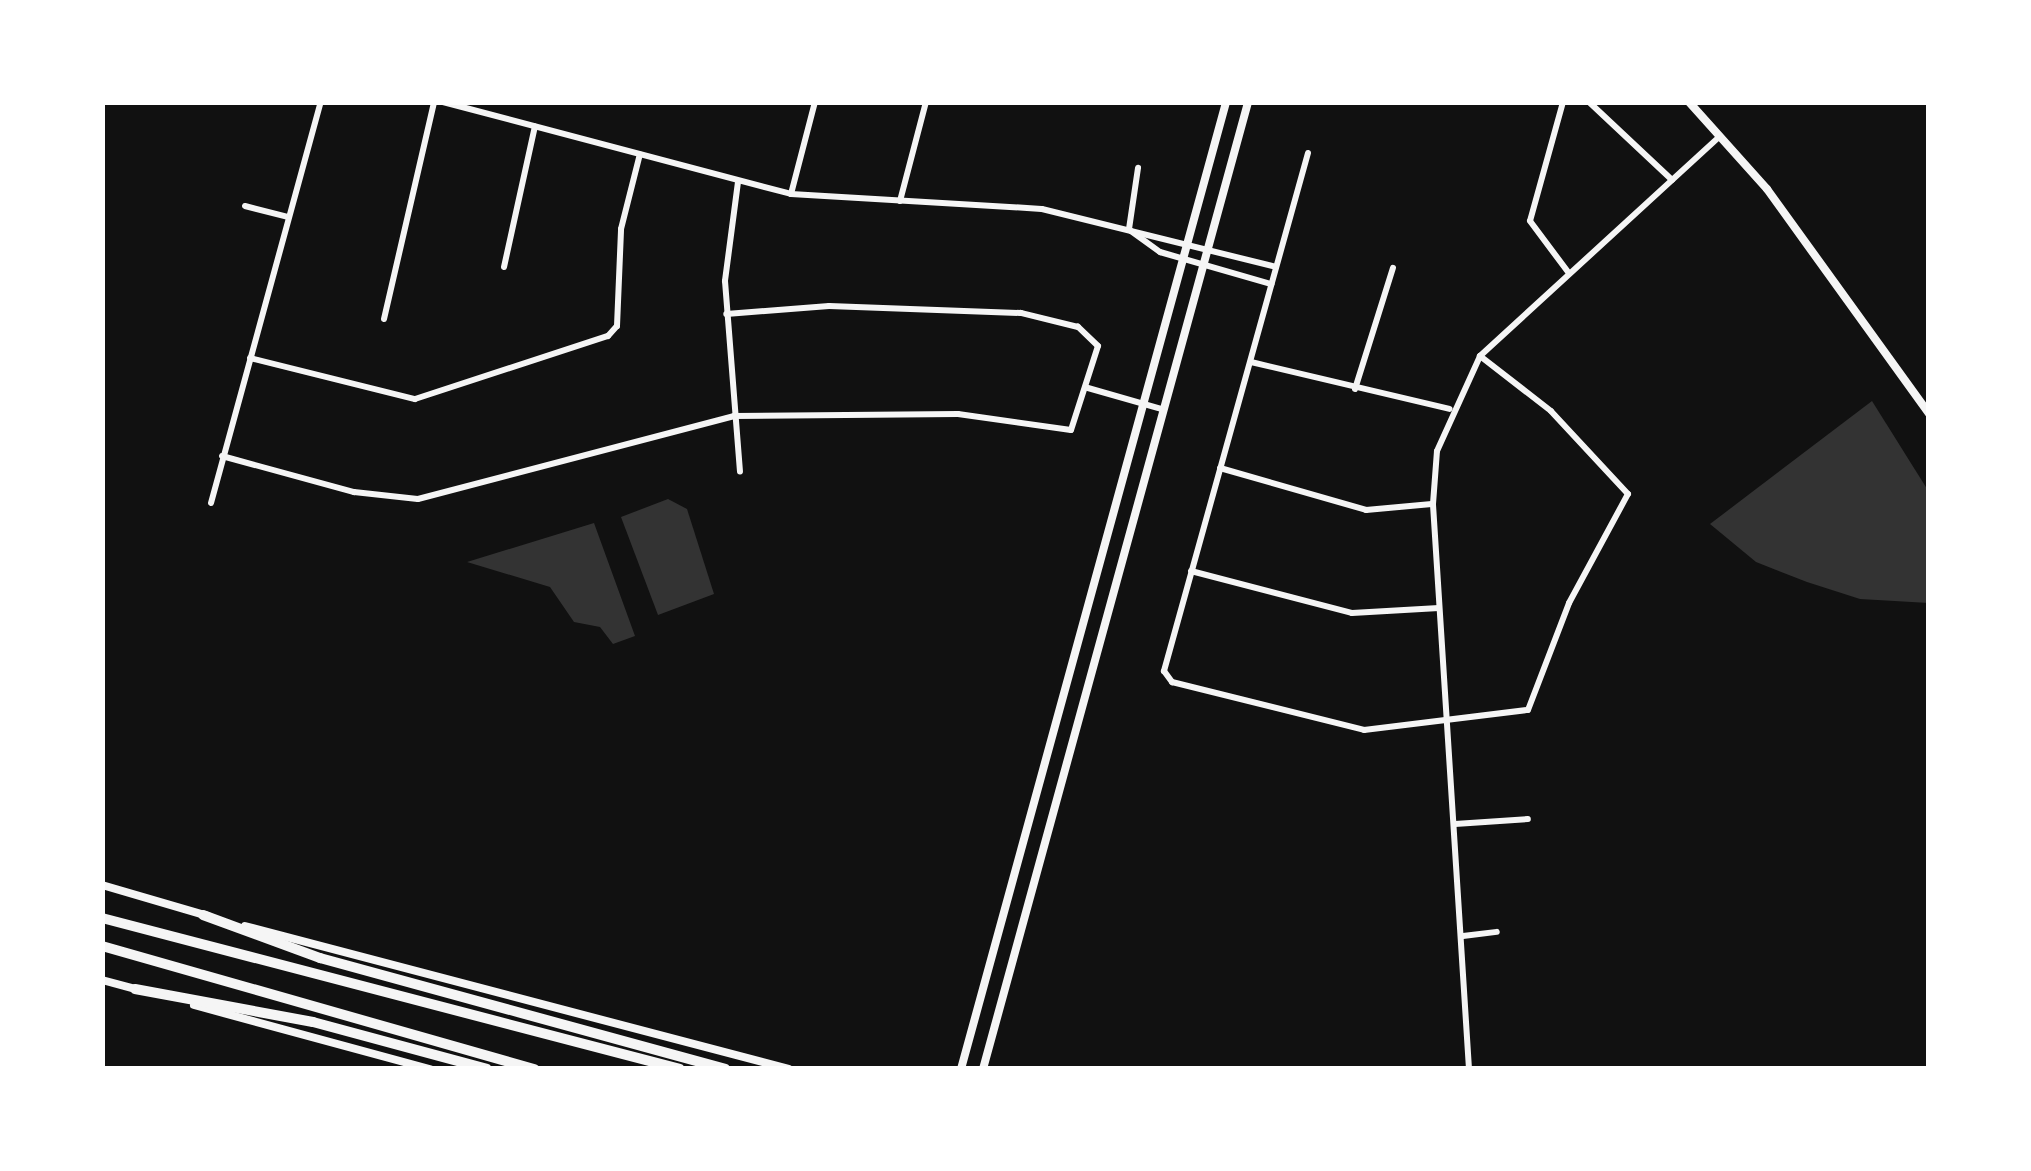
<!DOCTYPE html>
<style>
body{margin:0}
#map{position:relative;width:2031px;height:1171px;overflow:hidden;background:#111;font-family:"Open Sans",sans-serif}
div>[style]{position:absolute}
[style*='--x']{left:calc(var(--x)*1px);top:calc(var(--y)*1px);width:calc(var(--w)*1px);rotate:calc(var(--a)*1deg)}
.water>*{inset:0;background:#333}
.minor>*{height:6px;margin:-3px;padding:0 3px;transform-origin:3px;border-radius:3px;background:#f5f5f5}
.secondary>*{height:8px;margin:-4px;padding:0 4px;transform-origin:4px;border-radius:4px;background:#f5f5f5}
.motorway>*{height:10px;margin:-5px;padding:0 5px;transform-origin:5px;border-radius:5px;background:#f5f5f5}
span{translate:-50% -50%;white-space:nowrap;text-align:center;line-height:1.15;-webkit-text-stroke:9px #fff;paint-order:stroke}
.frame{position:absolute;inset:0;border:105px solid #fff;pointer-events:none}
</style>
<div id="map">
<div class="water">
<div style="clip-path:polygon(1872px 401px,1929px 492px,1929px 603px,1860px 599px,1807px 582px,1756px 562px,1710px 524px)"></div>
<div style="clip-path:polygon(668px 499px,687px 509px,714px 594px,658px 615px,621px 517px)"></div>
<div style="clip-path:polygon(594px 523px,635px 636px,613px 644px,600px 627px,574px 622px,550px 587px,467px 562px)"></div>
</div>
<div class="minor">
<div style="--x:443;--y:102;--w:360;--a:14.8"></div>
<div style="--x:791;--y:194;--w:251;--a:3.4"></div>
<div style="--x:1042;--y:209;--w:241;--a:13.9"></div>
<div style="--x:1563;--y:102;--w:123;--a:105.5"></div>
<div style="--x:1530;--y:221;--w:64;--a:53.3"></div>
<div style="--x:1589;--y:102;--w:114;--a:43.2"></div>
<div style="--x:1308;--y:153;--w:538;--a:105.54"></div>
<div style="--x:1164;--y:671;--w:14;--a:54"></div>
<div style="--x:1172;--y:682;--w:198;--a:14"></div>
<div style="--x:1364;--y:730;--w:165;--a:-7"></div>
<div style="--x:1528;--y:710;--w:115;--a:-69"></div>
<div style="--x:1569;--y:603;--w:124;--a:-61.6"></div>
<div style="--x:1628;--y:494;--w:113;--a:-132.9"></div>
<div style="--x:1551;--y:411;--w:90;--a:-142.2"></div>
<div style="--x:738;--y:182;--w:100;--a:97.5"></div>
<div style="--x:725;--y:281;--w:191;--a:85.5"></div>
<div style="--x:791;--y:194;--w:95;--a:-75.4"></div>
<div style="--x:900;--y:201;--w:102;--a:-75.3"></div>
<div style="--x:245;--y:206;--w:44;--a:14.3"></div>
<div style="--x:1129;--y:229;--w:62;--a:-81.6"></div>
<div style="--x:1131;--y:231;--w:36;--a:36"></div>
<div style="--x:1160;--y:252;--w:116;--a:16.1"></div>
<div style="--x:504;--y:267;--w:144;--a:-77.6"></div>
<div style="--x:384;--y:319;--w:223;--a:-77"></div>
<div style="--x:250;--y:358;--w:170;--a:14"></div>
<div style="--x:415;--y:399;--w:203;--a:-18.1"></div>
<div style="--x:608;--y:336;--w:13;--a:-48"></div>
<div style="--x:617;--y:326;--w:97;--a:-87.6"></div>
<div style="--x:621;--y:229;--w:77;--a:-75.8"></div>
<div style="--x:1251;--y:362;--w:204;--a:13.3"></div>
<div style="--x:1088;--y:388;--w:76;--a:16"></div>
<div style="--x:1355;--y:389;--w:127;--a:-72.6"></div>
<div style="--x:222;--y:456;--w:137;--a:15.3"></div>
<div style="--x:354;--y:492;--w:64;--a:6.2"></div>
<div style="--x:418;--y:499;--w:327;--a:-14.7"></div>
<div style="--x:734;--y:416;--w:224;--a:-0.5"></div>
<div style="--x:958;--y:414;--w:114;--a:8.1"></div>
<div style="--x:1071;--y:430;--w:88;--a:-72.2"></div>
<div style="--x:1098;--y:346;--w:28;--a:-136"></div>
<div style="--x:1078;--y:327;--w:59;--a:-166.2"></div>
<div style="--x:1021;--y:313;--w:192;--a:-177.9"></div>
<div style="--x:829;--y:306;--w:103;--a:175.6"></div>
<div style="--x:1220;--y:468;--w:152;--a:16"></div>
<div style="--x:1366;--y:510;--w:66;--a:-5.2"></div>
<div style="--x:211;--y:503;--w:416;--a:-74.7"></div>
<div style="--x:1191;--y:571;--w:166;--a:14.6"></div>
<div style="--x:1352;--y:613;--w:87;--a:-3.3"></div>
<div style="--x:1455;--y:824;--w:73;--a:-3.9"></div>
<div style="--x:1463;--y:936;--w:34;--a:-7"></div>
<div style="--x:1469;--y:1069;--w:566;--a:-93.65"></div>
<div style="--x:1433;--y:504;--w:53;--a:-85.7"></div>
<div style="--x:1437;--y:451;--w:104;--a:-65.6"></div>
<div style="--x:1480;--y:356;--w:324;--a:-42.5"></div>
</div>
<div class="secondary">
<div style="--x:1689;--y:102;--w:117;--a:48.1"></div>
<div style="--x:1767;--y:189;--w:277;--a:54.2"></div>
<div style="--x:102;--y:885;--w:110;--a:16.3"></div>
<div style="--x:245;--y:926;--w:562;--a:14.73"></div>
<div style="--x:102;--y:980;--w:38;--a:15"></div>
<div style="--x:194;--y:1005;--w:245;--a:15.2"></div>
<div style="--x:961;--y:1069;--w:1003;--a:-74.67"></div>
<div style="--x:983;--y:1069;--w:1003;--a:-74.67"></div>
</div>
<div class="motorway">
<div style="--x:203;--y:915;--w:125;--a:20.2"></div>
<div style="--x:320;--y:958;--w:420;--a:15.3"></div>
<div style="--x:102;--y:918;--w:597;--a:14.64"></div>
<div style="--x:102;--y:946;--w:450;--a:15.9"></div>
<div style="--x:135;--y:989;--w:181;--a:10.5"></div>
<div style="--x:313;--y:1022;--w:180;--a:15.1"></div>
</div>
<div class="frame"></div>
</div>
